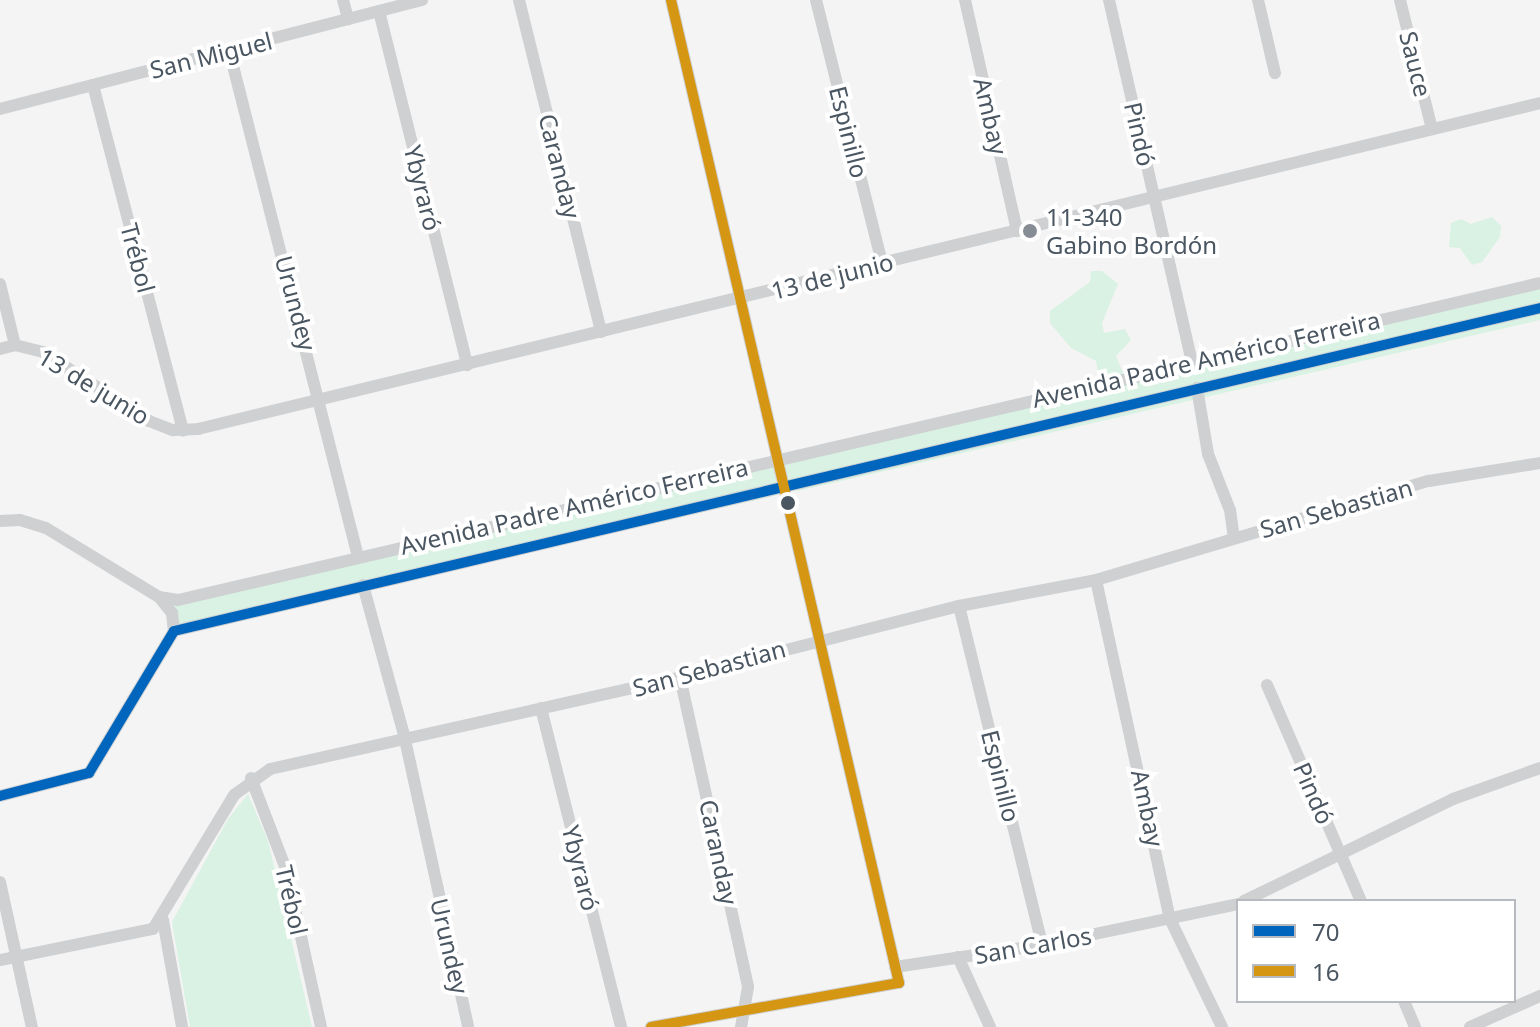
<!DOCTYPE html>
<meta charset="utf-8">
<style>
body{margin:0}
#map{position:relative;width:1540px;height:1027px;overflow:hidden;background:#f4f4f4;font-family:"Noto Sans",sans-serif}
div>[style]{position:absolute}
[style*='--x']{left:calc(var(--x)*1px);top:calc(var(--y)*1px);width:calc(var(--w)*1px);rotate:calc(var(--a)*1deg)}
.green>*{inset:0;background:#d9f2e3}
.minor>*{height:12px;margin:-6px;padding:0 6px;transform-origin:6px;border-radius:6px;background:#ced0d2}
.bus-1>*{height:10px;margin:-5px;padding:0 5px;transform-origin:5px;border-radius:5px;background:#0065bd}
.bus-2>*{height:10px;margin:-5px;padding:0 5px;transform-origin:5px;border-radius:5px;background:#d49613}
.dots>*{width:22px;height:22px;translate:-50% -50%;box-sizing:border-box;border:4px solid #fff;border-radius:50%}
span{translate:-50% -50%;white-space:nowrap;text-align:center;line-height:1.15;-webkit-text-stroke:8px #fff;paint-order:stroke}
.street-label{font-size:24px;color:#4a5661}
.poi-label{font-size:24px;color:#4a5661}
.left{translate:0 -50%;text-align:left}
.legend{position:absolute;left:1236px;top:899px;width:280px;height:104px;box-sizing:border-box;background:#fff;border:2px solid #b7bbc0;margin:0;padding:10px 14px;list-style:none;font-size:24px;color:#4a5661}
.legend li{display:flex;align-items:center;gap:16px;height:40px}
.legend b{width:40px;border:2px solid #b7bbc0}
</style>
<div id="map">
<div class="green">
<div style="clip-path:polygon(1492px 217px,1501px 226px,1500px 237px,1482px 262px,1472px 265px,1460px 248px,1449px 247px,1451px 223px,1461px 219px,1471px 224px)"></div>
<div style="clip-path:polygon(1091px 271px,1102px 271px,1118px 284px,1102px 323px,1104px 333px,1125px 329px,1131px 340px,1116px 356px,1125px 377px,1540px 285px,1540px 320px,798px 491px,789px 486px,785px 464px,1112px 383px,1099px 379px,1096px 361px,1071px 348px,1050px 323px,1050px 311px,1090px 282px)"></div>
<div style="clip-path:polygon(774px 466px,778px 495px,187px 630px,178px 627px,173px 609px,177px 603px)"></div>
<div style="clip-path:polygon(248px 794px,268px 841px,312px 1027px,190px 1027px,172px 922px,228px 819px)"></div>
</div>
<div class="minor">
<div style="--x:343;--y:0;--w:20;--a:75"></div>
<div style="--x:519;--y:0;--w:342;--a:76.1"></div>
<div style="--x:816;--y:0;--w:271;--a:75.9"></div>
<div style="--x:965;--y:0;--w:237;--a:77.3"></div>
<div style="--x:1109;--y:0;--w:371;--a:77.1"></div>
<div style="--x:1258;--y:0;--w:75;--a:76.9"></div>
<div style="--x:1400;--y:0;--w:133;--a:76.1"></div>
<div style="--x:379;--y:11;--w:365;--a:76"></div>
<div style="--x:229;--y:50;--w:523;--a:75.72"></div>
<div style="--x:93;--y:85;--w:357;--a:75.4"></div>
<div style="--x:0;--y:109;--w:436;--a:-14.5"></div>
<div style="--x:0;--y:284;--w:63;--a:76.2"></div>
<div style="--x:0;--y:349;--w:16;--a:-15"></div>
<div style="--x:15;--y:345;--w:29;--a:14"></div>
<div style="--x:43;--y:352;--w:126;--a:33.1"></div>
<div style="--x:149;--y:421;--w:26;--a:21"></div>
<div style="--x:173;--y:430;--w:25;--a:-2"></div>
<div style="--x:198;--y:429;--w:1381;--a:-13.65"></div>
<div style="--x:1197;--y:388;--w:67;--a:80.5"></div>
<div style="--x:1208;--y:454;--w:60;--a:68.6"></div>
<div style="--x:1230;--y:510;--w:28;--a:82"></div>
<div style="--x:0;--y:521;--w:20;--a:-3"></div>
<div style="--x:20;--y:520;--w:27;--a:17"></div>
<div style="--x:46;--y:528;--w:132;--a:31.4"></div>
<div style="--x:159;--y:597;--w:19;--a:9"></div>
<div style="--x:178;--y:600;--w:1398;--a:-13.1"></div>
<div style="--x:1096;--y:580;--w:347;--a:77.7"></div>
<div style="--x:1170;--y:919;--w:120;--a:64.3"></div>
<div style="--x:363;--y:585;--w:156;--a:74.7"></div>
<div style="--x:404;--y:735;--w:299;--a:77.6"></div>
<div style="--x:159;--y:597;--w:21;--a:51"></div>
<div style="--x:172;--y:613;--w:18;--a:84"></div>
<div style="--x:959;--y:606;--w:349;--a:76.2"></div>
<div style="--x:680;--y:677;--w:317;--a:77.6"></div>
<div style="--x:748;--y:987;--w:41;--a:99.9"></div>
<div style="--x:1267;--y:685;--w:236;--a:66.5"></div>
<div style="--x:541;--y:708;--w:329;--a:75.9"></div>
<div style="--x:251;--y:778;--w:97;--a:69"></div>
<div style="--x:286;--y:869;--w:162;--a:77.5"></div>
<div style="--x:0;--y:796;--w:92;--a:-14.5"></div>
<div style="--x:89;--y:773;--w:165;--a:-59.1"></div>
<div style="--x:174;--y:631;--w:1404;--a:-13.3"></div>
<div style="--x:0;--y:882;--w:148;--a:77.6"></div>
<div style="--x:1244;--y:901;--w:233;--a:-26"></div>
<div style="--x:1453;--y:799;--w:92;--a:-19.6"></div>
<div style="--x:163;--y:920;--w:109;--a:79.9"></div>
<div style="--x:958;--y:957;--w:77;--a:65.4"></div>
<div style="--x:0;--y:960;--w:156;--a:-11.5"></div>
<div style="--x:153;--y:929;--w:157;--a:-58.8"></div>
<div style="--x:234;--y:795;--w:44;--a:-35.8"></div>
<div style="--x:270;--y:769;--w:420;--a:-12.6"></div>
<div style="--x:680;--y:677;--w:288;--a:-14.3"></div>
<div style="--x:959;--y:606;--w:139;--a:-10.7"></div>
<div style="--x:1096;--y:580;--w:347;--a:-16.6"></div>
<div style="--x:1429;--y:481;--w:112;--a:-9.2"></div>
<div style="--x:895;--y:967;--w:149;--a:-8.5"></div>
<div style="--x:1042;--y:945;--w:200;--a:-11.8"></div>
<div style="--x:1404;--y:1001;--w:28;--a:67"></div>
<div style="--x:651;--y:1027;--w:252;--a:-10.1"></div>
<div style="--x:899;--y:983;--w:1009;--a:-103.06"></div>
<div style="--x:1470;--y:1027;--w:77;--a:-23.9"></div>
</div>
<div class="bus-1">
<div style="--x:0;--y:796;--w:92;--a:-14.5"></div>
<div style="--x:89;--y:773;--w:165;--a:-59.1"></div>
<div style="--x:174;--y:631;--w:1404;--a:-13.3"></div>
</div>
<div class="bus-2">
<div style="--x:651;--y:1027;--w:252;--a:-10.1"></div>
<div style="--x:899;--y:983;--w:1009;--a:-103.06"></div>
</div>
<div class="dots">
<div style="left:1030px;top:231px;background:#868d94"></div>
<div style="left:788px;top:503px;background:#4a5661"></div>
</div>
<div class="street-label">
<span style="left:211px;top:55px;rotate:-14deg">San Miguel</span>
<span style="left:1416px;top:64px;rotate:76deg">Sauce</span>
<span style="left:991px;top:116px;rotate:77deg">Ambay</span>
<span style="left:849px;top:132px;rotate:76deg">Espinillo</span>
<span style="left:1140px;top:134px;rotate:77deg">Pindó</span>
<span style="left:560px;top:166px;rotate:76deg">Caranday</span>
<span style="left:423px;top:188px;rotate:76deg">Ybyraró</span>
<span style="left:138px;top:258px;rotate:75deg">Trébol</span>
<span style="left:832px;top:276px;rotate:-14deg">13 de junio</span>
<span style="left:296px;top:303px;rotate:75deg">Urundey</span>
<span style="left:1206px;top:359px;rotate:-13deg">Avenida Padre Américo Ferreira</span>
<span style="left:94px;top:386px;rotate:31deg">13 de junio</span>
<span style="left:574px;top:506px;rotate:-13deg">Avenida Padre Américo Ferreira</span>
<span style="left:1336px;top:508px;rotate:-16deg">San Sebastian</span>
<span style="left:709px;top:668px;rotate:-15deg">San Sebastian</span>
<span style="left:1001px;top:776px;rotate:76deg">Espinillo</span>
<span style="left:1314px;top:793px;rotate:66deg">Pindó</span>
<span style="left:1148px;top:808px;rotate:78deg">Ambay</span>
<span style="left:719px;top:852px;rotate:78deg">Caranday</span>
<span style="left:581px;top:868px;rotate:76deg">Ybyraró</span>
<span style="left:292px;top:900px;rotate:77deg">Trébol</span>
<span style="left:1033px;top:945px;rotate:-10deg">San Carlos</span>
<span style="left:450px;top:946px;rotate:77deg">Urundey</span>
</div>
<div class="poi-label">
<span class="left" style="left:1046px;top:231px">11-340<br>Gabino Bordón</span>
</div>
<ul class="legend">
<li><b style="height:10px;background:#0065bd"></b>70</li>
<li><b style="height:10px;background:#d49613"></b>16</li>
</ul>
</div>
